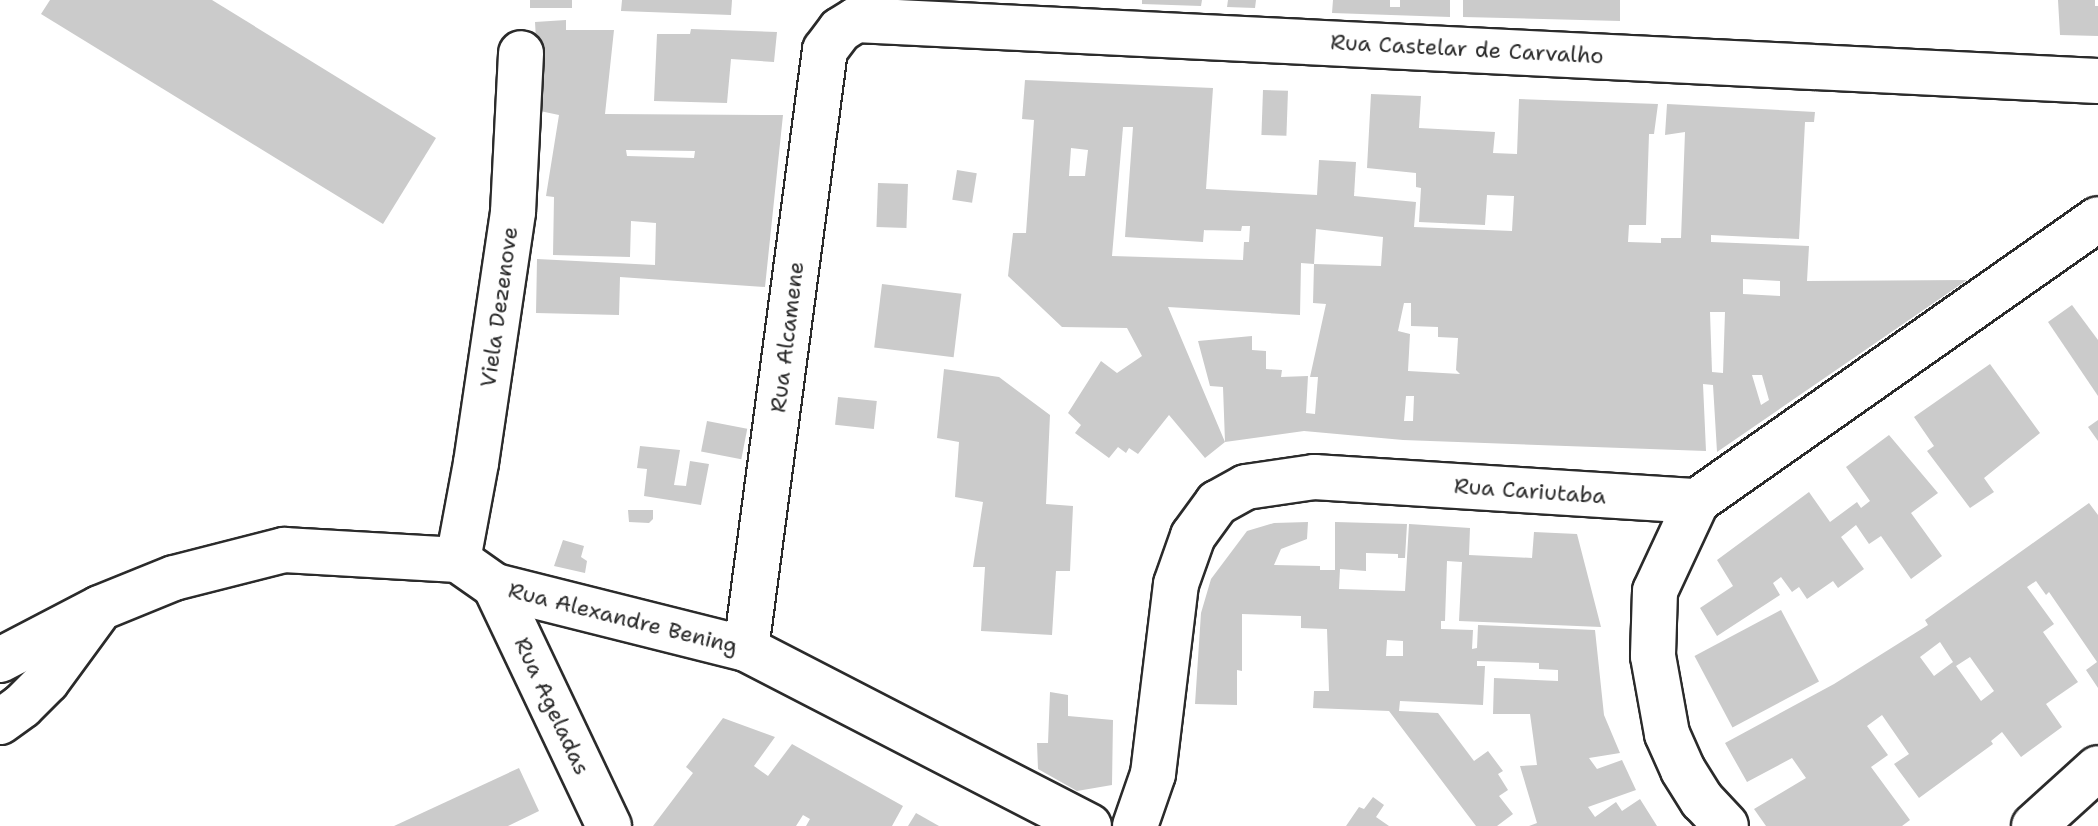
<!DOCTYPE html>
<style>
body{margin:0}
#map{position:relative;width:2098px;height:826px;overflow:hidden;background:#fff;font-family:"Shantell Sans",sans-serif}
div>[style]{position:absolute}
[style*='--x']{left:calc(var(--x)*1px);top:calc(var(--y)*1px);width:calc(var(--w)*1px);rotate:calc(var(--a)*1deg)}
.building>*{inset:0;background:#cbcbcb;transform-origin:0 0}
.roads{filter:drop-shadow(2px 0 #2b2b2b) drop-shadow(-2px 0 #2b2b2b) drop-shadow(0 2px #2b2b2b) drop-shadow(0 -2px #2b2b2b)}
.minor>*{height:44px;margin:-22px;padding:0 22px;transform-origin:22px;border-radius:22px;background:#fff}
span{translate:-50% -50%;white-space:nowrap;text-align:center;line-height:1.15;-webkit-text-stroke:7px #fff;paint-order:stroke}
.street-label{font-size:22px;color:#2b2b2b}
</style>
<div id="map">
<div class="building">
<div style="clip-path:polygon(50px 0,212px 0,436px 138px,383px 224px,41px 14px)"></div>
<div style="left:530px;top:0;width:42px;height:8px"></div>
<div style="clip-path:polygon(622px 0,732px 0,731px 15px,621px 11px)"></div>
<div style="clip-path:polygon(1142px 0,1202px 0,1201px 6px,1142px 4px)"></div>
<div style="clip-path:polygon(1228px 0,1256px 0,1255px 8px,1227px 7px)"></div>
<div style="clip-path:polygon(1333px 0,1390px 0,1390px 7px,1400px 7px,1400px 0,1450px 0,1450px 17px,1332px 13px)"></div>
<div style="clip-path:polygon(1463px 0,1620px 0,1620px 21px,1463px 17px)"></div>
<div style="clip-path:polygon(2058px 0,2095px 0,2095px 6px,2098px 6px,2098px 36px,2060px 35px)"></div>
<div style="clip-path:polygon(evenodd,566px 20px,566px 30px,614px 30px,605px 114px,783px 115px,765px 287px,620px 277px,619px 315px,536px 313px,537px 259px,655px 265px,656px 223px,631px 221px,630px 257px,553px 255px,554px 197px,546px 196px,559px 115px,540px 111px,535px 22px,566px 20px,626px 150px,695px 151px,694px 158px,627px 156px,626px 150px)"></div>
<div style="clip-path:polygon(691px 29px,777px 32px,774px 62px,731px 59px,727px 103px,654px 101px,657px 34px,690px 34px)"></div>
<div style="clip-path:polygon(evenodd,1025px 80px,1213px 88px,1206px 189px,1317px 195px,1319px 160px,1356px 162px,1354px 196px,1416px 202px,1414px 227px,1512px 231px,1514px 196px,1487px 195px,1485px 225px,1419px 222px,1421px 188px,1416px 187px,1416px 173px,1367px 168px,1371px 94px,1421px 96px,1419px 128px,1495px 132px,1493px 153px,1517px 154px,1519px 99px,1658px 104px,1654px 134px,1649px 134px,1646px 225px,1629px 225px,1628px 242px,1661px 243px,1661px 238px,1681px 238px,1685px 132px,1665px 135px,1667px 104px,1815px 112px,1814px 122px,1805px 122px,1799px 239px,1711px 235px,1711px 242px,1809px 246px,1807px 281px,1967px 280px,1717px 452px,1713px 385px,1703px 384px,1706px 451px,1403px 440px,1304px 431px,1225px 442px,1205px 458px,1169px 415px,1138px 454px,1129px 448px,1126px 453px,1118px 447px,1109px 458px,1075px 433px,1081px 425px,1068px 413px,1101px 361px,1117px 373px,1142px 356px,1127px 328px,1062px 327px,1008px 276px,1013px 233px,1026px 233px,1034px 120px,1022px 119px,1025px 80px,1123px 127px,1133px 127px,1125px 237px,1203px 242px,1204px 230px,1241px 231px,1242px 226px,1250px 226px,1249px 242px,1244px 242px,1243px 260px,1112px 256px,1123px 127px,1025px 80px,1071px 148px,1088px 150px,1085px 176px,1069px 176px,1071px 148px,1025px 80px,1316px 229px,1383px 237px,1381px 266px,1314px 264px,1313px 303px,1326px 304px,1310px 377px,1318px 377px,1315px 414px,1306px 413px,1308px 376px,1281px 377px,1282px 370px,1266px 369px,1266px 351px,1252px 350px,1252px 336px,1198px 341px,1210px 386px,1223px 387px,1225px 442px,1168px 307px,1300px 315px,1301px 263px,1314px 264px,1316px 229px,1025px 80px,1743px 279px,1780px 281px,1780px 296px,1743px 294px,1743px 279px,1025px 80px,1404px 303px,1411px 303px,1411px 326px,1438px 327px,1438px 337px,1458px 338px,1456px 370px,1460px 374px,1408px 371px,1410px 334px,1398px 331px,1404px 303px,1025px 80px,1710px 312px,1725px 312px,1723px 373px,1712px 372px,1710px 312px,1025px 80px,1752px 375px,1762px 375px,1769px 400px,1761px 405px,1752px 375px,1025px 80px,1406px 396px,1414px 396px,1413px 421px,1404px 421px,1406px 396px)"></div>
<div style="left:1263px;top:90px;width:25px;height:45px;rotate:2deg"></div>
<div style="left:957px;top:170px;width:20px;height:30px;rotate:9deg"></div>
<div style="left:878px;top:183px;width:30px;height:44px;rotate:2deg"></div>
<div style="left:882px;top:284px;width:80px;height:64px;rotate:7deg"></div>
<div style="clip-path:polygon(2072px 305px,2098px 340px,2098px 396px,2048px 322px)"></div>
<div style="clip-path:polygon(1990px 364px,2040px 433px,1984px 478px,1994px 492px,1970px 508px,1927px 451px,1934px 446px,1914px 417px)"></div>
<div style="clip-path:polygon(944px 369px,999px 377px,1050px 415px,1046px 504px,1073px 506px,1070px 571px,1056px 571px,1052px 635px,981px 631px,985px 567px,973px 567px,983px 502px,955px 497px,959px 442px,937px 438px)"></div>
<div style="left:838px;top:397px;width:39px;height:28px;rotate:6deg"></div>
<div style="clip-path:polygon(2098px 420px,2098px 441px,2088px 427px)"></div>
<div style="left:707px;top:421px;width:41px;height:31px;rotate:11deg"></div>
<div style="clip-path:polygon(1889px 435px,1938px 493px,1911px 513px,1942px 556px,1911px 579px,1881px 536px,1869px 544px,1856px 525px,1841px 537px,1864px 569px,1838px 588px,1833px 581px,1807px 599px,1799px 587px,1792px 592px,1781px 577px,1773px 583px,1780px 595px,1717px 636px,1700px 608px,1733px 586px,1717px 560px,1809px 492px,1830px 522px,1857px 502px,1861px 508px,1870px 501px,1846px 467px)"></div>
<div style="clip-path:polygon(640px 446px,680px 450px,674px 485px,686px 486px,690px 461px,709px 464px,701px 505px,644px 496px,647px 469px,637px 468px)"></div>
<div style="clip-path:polygon(evenodd,2089px 503px,2098px 515px,2098px 688px,2086px 670px,2097px 662px,2049px 592px,2046px 595px,2036px 581px,2027px 587px,2054px 624px,2043px 632px,2078px 682px,2046px 704px,2062px 727px,2021px 757px,2002px 732px,1991px 741px,1993px 744px,1919px 798px,1894px 764px,1909px 754px,1882px 715px,1867px 726px,1888px 755px,1871px 767px,1910px 820px,1902px 826px,1766px 826px,1754px 809px,1806px 778px,1792px 758px,1747px 782px,1725px 743px,1834px 684px,1928px 625px,1925px 620px,2089px 503px,1940px 642px,1953px 662px,1934px 676px,1920px 657px,1940px 642px,2089px 503px,1970px 657px,1994px 691px,1981px 701px,1956px 666px,1970px 657px)"></div>
<div style="clip-path:polygon(628px 510px,653px 510px,653px 519px,649px 523px,629px 522px)"></div>
<div style="clip-path:polygon(evenodd,1308px 522px,1307px 539px,1281px 549px,1274px 565px,1320px 566px,1320px 570px,1335px 570px,1335px 522px,1407px 524px,1405px 558px,1398px 558px,1398px 554px,1366px 553px,1366px 571px,1340px 569px,1339px 589px,1405px 591px,1409px 524px,1470px 528px,1469px 555px,1532px 558px,1534px 532px,1577px 534px,1601px 627px,1459px 621px,1462px 562px,1447px 561px,1445px 621px,1441px 621px,1441px 629px,1473px 630px,1472px 649px,1477px 648px,1478px 625px,1595px 630px,1604px 715px,1620px 753px,1589px 758px,1597px 769px,1622px 760px,1636px 790px,1588px 807px,1595px 817px,1616px 802px,1622px 811px,1640px 799px,1657px 826px,1529px 826px,1537px 823px,1520px 766px,1537px 765px,1530px 714px,1493px 714px,1494px 678px,1558px 681px,1558px 670px,1539px 669px,1539px 663px,1477px 661px,1477px 666px,1485px 666px,1483px 705px,1400px 701px,1399px 711px,1438px 713px,1474px 761px,1488px 751px,1503px 771px,1498px 774px,1508px 790px,1499px 796px,1513px 814px,1497px 826px,1476px 826px,1389px 711px,1313px 708px,1314px 691px,1329px 691px,1327px 629px,1301px 628px,1301px 616px,1242px 614px,1242px 671px,1237px 670px,1237px 705px,1195px 704px,1201px 613px,1211px 579px,1247px 531px,1274px 523px,1308px 522px,1387px 640px,1403px 641px,1403px 656px,1386px 656px,1387px 640px)"></div>
<div style="clip-path:polygon(563px 540px,584px 546px,581px 557px,587px 561px,585px 573px,554px 566px)"></div>
<div style="left:1781px;top:610px;width:81px;height:98px;rotate:62deg"></div>
<div style="clip-path:polygon(1050px 692px,1068px 695px,1068px 716px,1113px 720px,1112px 785px,1077px 791px,1038px 769px,1037px 743px,1048px 743px)"></div>
<div style="clip-path:polygon(723px 718px,775px 737px,754px 766px,768px 776px,792px 744px,903px 806px,892px 826px,806px 826px,810px 819px,803px 815px,796px 826px,653px 826px,693px 773px,686px 767px)"></div>
<div style="clip-path:polygon(519px 768px,539px 811px,508px 826px,394px 826px)"></div>
<div style="clip-path:polygon(1373px 797px,1384px 805px,1376px 817px,1389px 826px,1346px 826px,1359px 807px,1364px 809px)"></div>
<div style="clip-path:polygon(916px 813px,939px 826px,908px 826px)"></div>
</div>
<div class="roads">
<div class="minor">
<div style="--x:1697;--y:501;--w:99;--a:115"></div>
<div style="--x:1655;--y:591;--w:65;--a:91.8"></div>
<div style="--x:1653;--y:656;--w:79;--a:79.8"></div>
<div style="--x:1667;--y:734;--w:39;--a:66"></div>
<div style="--x:1683;--y:770;--w:36;--a:58"></div>
<div style="--x:1702;--y:800;--w:35;--a:47"></div>
<div style="--x:458;--y:560;--w:99;--a:-79.5"></div>
<div style="--x:476;--y:463;--w:254;--a:-81.6"></div>
<div style="--x:513;--y:212;--w:159;--a:-87.1"></div>
<div style="--x:495;--y:586;--w:266;--a:64.6"></div>
<div style="--x:746;--y:649;--w:604;--a:-82.49"></div>
<div style="--x:825;--y:50;--w:25;--a:-53"></div>
<div style="--x:840;--y:30;--w:19;--a:-32"></div>
<div style="--x:856;--y:20;--w:1243;--a:2.81"></div>
<div style="--x:0;--y:660;--w:113;--a:-27.5"></div>
<div style="--x:100;--y:608;--w:80;--a:-22.1"></div>
<div style="--x:174;--y:578;--w:114;--a:-14.3"></div>
<div style="--x:284;--y:550;--w:174;--a:3.3"></div>
<div style="--x:458;--y:560;--w:45;--a:35.1"></div>
<div style="--x:495;--y:586;--w:259;--a:14.1"></div>
<div style="--x:746;--y:649;--w:386;--a:27.3"></div>
<div style="--x:0;--y:722;--w:27;--a:-36"></div>
<div style="--x:22;--y:706;--w:35;--a:-45"></div>
<div style="--x:47;--y:681;--w:83;--a:-53.8"></div>
<div style="--x:1135;--y:826;--w:55;--a:-70.9"></div>
<div style="--x:1153;--y:774;--w:191;--a:-83.1"></div>
<div style="--x:1176;--y:584;--w:51;--a:-70.5"></div>
<div style="--x:1193;--y:536;--w:41;--a:-54"></div>
<div style="--x:1217;--y:503;--w:33;--a:-29"></div>
<div style="--x:1246;--y:487;--w:69;--a:-8.4"></div>
<div style="--x:1314;--y:477;--w:384;--a:3.6"></div>
<div style="--x:1697;--y:501;--w:490;--a:-35.1"></div>
<div style="--x:2034;--y:826;--w:86;--a:-42.2"></div>
</div>
</div>
<div class="street-label">
<span style="left:1467px;top:49px;rotate:3deg">Rua Castelar de Carvalho</span>
<span style="left:499px;top:307px;rotate:-82deg">Viela Dezenove</span>
<span style="left:787px;top:337px;rotate:-83deg">Rua Alcamene</span>
<span style="left:1530px;top:491px;rotate:4deg">Rua Cariutaba</span>
<span style="left:623px;top:618px;rotate:14deg">Rua Alexandre Bening</span>
<span style="left:552px;top:706px;rotate:65deg">Rua Ageladas</span>
</div>
</div>
